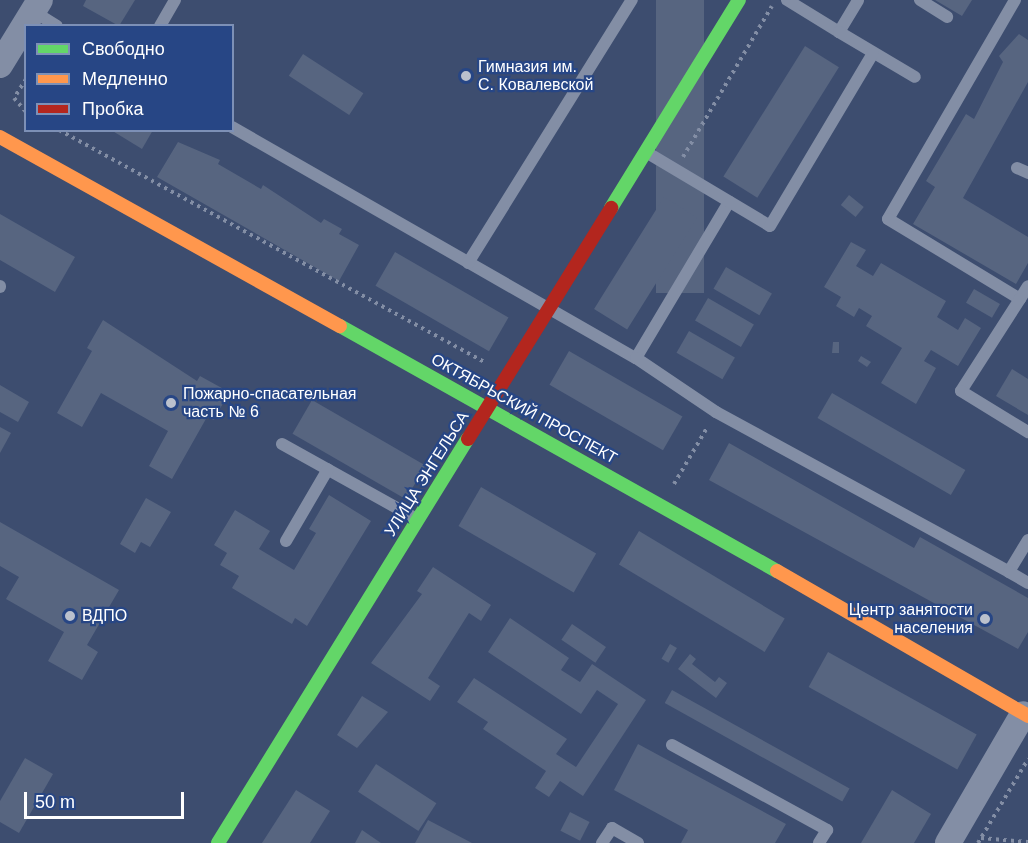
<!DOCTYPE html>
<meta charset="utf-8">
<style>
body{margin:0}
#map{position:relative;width:1028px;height:843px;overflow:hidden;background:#3d4d6f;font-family:Arial,sans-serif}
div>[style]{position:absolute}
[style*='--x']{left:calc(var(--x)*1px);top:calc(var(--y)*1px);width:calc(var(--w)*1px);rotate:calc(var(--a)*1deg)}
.building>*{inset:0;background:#576580;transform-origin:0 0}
.path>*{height:4px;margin-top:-2px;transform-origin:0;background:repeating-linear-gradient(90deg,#838ea5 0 3px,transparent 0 7.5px)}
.lane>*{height:12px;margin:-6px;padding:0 6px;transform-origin:6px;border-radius:6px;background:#838ea5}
.street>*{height:26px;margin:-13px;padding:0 13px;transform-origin:13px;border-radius:13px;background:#838ea5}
.fast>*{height:14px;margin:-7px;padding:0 7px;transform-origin:7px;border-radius:7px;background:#63d668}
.slow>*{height:14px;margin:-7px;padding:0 7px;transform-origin:7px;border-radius:7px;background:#ff974d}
.jam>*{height:14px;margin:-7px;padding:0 7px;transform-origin:7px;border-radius:7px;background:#b3261e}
.dots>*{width:16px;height:16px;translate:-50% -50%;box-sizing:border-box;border:3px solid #274685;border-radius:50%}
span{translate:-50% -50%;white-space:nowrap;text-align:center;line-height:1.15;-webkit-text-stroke:4.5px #274685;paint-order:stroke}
.poi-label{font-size:16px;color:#fff}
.left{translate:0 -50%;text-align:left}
.right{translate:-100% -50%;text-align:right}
.street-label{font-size:16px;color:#fff}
.legend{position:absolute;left:24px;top:24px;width:210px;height:108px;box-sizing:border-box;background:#274685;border:2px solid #7d90b6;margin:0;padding:8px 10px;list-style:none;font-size:18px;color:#fff}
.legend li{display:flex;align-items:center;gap:12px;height:30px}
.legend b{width:30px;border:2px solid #7d90b6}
.scale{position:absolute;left:24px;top:792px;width:160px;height:27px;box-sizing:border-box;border:3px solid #fff;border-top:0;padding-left:8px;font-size:18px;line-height:21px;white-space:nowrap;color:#fff;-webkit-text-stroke:4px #274685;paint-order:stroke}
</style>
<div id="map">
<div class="building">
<div style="clip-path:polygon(86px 0,135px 0,119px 26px,83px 6px)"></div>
<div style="left:656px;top:0;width:48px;height:293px"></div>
<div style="clip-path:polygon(935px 0,972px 0,962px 16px)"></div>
<div style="clip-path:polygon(1019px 34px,1028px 40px,1028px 82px,963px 198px,1028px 237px,1028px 263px,1016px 284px,913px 224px,935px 187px,926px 181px,966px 114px,974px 119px,1003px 62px,999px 56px)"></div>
<div style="left:805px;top:46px;width:40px;height:154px;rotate:32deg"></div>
<div style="left:303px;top:54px;width:72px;height:26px;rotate:33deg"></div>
<div style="clip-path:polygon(111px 130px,153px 130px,142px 149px)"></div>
<div style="clip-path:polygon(178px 142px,220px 160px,218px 164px,261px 189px,263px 185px,321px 223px,324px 219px,342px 229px,339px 234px,359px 245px,339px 281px,157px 177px)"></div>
<div style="left:849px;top:195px;width:19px;height:13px;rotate:39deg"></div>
<div style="left:664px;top:197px;width:39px;height:132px;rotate:32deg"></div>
<div style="clip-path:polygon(0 214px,75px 257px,55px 292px,0 260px)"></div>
<div style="clip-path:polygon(851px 242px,866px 250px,856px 266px,873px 276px,881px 263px,946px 301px,937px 317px,958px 330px,965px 318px,981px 328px,958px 366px,931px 350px,924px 361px,936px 368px,916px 404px,881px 383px,902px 348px,866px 326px,872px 316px,859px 308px,854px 317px,836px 306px,841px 297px,824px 287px)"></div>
<div style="left:395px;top:252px;width:131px;height:39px;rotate:30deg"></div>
<div style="left:726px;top:267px;width:53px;height:25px;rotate:30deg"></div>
<div style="left:974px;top:289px;width:30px;height:16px;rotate:30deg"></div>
<div style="left:708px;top:298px;width:53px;height:26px;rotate:30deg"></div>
<div style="clip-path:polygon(103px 320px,197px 381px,200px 376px,229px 392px,214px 420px,207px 417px,172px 479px,149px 466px,168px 431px,101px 393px,82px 427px,57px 413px,92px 351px,87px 348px)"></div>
<div style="left:689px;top:331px;width:53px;height:25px;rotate:30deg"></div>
<div style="clip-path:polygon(833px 342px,839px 342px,839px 353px,832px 353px)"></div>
<div style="left:569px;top:351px;width:131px;height:39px;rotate:30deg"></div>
<div style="clip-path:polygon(861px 356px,871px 362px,867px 367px,858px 361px)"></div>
<div style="clip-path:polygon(1012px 369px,1028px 379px,1028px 415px,996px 396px)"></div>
<div style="clip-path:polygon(0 385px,29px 402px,18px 422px,0 412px)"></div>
<div style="left:832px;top:393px;width:154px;height:29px;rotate:30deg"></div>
<div style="left:312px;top:400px;width:131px;height:39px;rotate:30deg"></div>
<div style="clip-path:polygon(0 427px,11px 433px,0 453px)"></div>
<div style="clip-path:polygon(729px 443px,914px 548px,920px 537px,1028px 598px,1028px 632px,1018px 649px,709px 480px)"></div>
<div style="left:481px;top:487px;width:133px;height:45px;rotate:30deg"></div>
<div style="clip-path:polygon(329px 495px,371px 521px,307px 626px,295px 618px,292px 624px,232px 588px,239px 576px,220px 565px,227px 553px,214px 545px,235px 510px,270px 531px,259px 549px,294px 570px,316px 533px,309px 529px)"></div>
<div style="clip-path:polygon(146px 498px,171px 512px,150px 547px,141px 542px,135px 553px,120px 544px)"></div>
<div style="clip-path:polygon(0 522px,119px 590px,87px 645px,98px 652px,82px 680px,48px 661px,64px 632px,6px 599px,19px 577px,0 566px)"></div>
<div style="left:639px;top:531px;width:170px;height:39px;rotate:31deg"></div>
<div style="clip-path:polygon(433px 567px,491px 605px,481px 621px,469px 613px,428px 678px,440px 686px,430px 701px,371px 663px,422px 594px,417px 591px)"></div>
<div style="clip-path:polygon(510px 618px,569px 658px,561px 670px,580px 682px,592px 664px,646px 700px,583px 796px,560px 781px,549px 797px,535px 788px,546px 771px,483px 729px,488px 722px,457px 702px,474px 678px,567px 739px,556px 754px,576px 767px,618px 704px,597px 690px,581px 714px,488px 652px)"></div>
<div style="left:572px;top:624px;width:41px;height:19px;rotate:34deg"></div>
<div style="left:670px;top:644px;width:8px;height:17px;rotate:30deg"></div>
<div style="left:828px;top:652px;width:170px;height:40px;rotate:29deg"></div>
<div style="clip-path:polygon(690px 654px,696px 659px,692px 664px,715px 682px,719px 677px,727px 683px,716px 698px,678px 669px)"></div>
<div style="left:672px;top:690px;width:203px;height:15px;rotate:29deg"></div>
<div style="clip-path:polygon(362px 696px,388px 712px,357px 748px,337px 735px)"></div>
<div style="clip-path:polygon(638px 744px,786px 824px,775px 843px,681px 843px,688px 830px,614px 790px)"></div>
<div style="clip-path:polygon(25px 758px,53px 774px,19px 833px,0 822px,0 801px)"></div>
<div style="left:376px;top:764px;width:72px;height:33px;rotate:33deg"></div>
<div style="clip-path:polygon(296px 790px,330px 811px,310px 843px,262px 843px)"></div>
<div style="clip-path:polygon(892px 790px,931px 814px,914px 843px,861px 843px)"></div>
<div style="left:570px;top:812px;width:22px;height:21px;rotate:27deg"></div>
<div style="clip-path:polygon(428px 820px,472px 843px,415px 843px)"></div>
<div style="clip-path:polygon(362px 830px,381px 843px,355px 843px)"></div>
</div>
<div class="path">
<div style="--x:26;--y:79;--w:22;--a:122"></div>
<div style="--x:14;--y:98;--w:18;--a:49"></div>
<div style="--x:59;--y:130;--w:485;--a:28.6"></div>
<div style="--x:683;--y:157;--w:175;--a:-59.5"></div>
<div style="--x:674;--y:484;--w:67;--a:-59.6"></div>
<div style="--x:981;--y:838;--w:47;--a:4.9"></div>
<div style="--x:978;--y:843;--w:98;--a:-59.2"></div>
</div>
<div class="lane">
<div style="--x:787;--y:0;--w:61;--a:31.6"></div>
<div style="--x:839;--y:32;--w:37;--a:-59"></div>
<div style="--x:920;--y:0;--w:32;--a:32"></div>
<div style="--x:1015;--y:0;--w:253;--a:120.1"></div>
<div style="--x:888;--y:219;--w:154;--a:31.2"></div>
<div style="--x:1020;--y:299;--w:15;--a:-58"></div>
<div style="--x:33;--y:11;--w:28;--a:32"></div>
<div style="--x:160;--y:26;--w:30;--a:-60"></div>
<div style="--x:839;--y:32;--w:88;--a:30.6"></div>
<div style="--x:232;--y:127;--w:465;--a:29.8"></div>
<div style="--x:636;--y:358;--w:182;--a:-59.2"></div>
<div style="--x:646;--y:152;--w:144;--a:30.8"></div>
<div style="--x:770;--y:226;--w:201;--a:-59.2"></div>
<div style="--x:1017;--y:168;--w:12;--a:24"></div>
<div style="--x:468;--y:263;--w:310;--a:-58.1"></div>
<div style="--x:0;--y:286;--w:1;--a:90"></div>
<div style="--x:1020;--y:299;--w:109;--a:122.7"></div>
<div style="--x:961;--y:391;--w:79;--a:31.5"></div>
<div style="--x:636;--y:358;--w:97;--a:34"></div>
<div style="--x:716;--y:412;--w:334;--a:28.6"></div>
<div style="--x:282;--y:444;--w:154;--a:29.1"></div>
<div style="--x:1028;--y:540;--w:37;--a:121"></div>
<div style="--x:1009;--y:572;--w:22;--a:30"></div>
<div style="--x:286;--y:541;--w:83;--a:-59.7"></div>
<div style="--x:672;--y:745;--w:177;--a:28.7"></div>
<div style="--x:827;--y:830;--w:15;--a:122"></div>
<div style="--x:602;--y:843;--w:18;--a:-56"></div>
<div style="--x:612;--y:828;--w:30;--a:30"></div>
</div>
<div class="street">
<div style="--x:0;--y:65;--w:76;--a:-58.4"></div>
<div style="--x:948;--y:843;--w:149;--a:-59.8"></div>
</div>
<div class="fast">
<div style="--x:611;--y:208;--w:244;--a:-58.4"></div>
<div style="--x:340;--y:326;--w:501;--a:29.28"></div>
<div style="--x:218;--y:843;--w:475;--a:-58.3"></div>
</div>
<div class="slow">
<div style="--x:0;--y:137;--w:389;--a:29.1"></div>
<div style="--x:777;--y:571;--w:290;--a:30"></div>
</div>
<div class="jam">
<div style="--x:468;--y:439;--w:272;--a:-58.2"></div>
</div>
<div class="dots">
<div style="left:466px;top:76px;background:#bbc1cd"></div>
<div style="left:171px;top:403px;background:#bbc1cd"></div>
<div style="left:70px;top:616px;background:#bbc1cd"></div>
<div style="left:985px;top:619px;background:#bbc1cd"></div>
</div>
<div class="poi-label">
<span class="left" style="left:478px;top:76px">Гимназия им.<br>С. Ковалевской</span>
<span class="left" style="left:183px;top:403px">Пожарно-спасательная<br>часть № 6</span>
<span class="right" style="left:973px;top:619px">Центр занятости<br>населения</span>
<span class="left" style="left:82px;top:616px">ВДПО</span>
</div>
<div class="street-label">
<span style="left:524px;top:409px;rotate:29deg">ОКТЯБРЬСКИЙ ПРОСПЕКТ</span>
<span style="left:427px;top:474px;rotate:-58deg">УЛИЦА ЭНГЕЛЬСА</span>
</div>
<ul class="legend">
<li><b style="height:8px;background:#63d668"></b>Свободно</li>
<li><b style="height:8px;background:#ff974d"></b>Медленно</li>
<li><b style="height:8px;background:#b3261e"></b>Пробка</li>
</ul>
<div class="scale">50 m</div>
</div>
